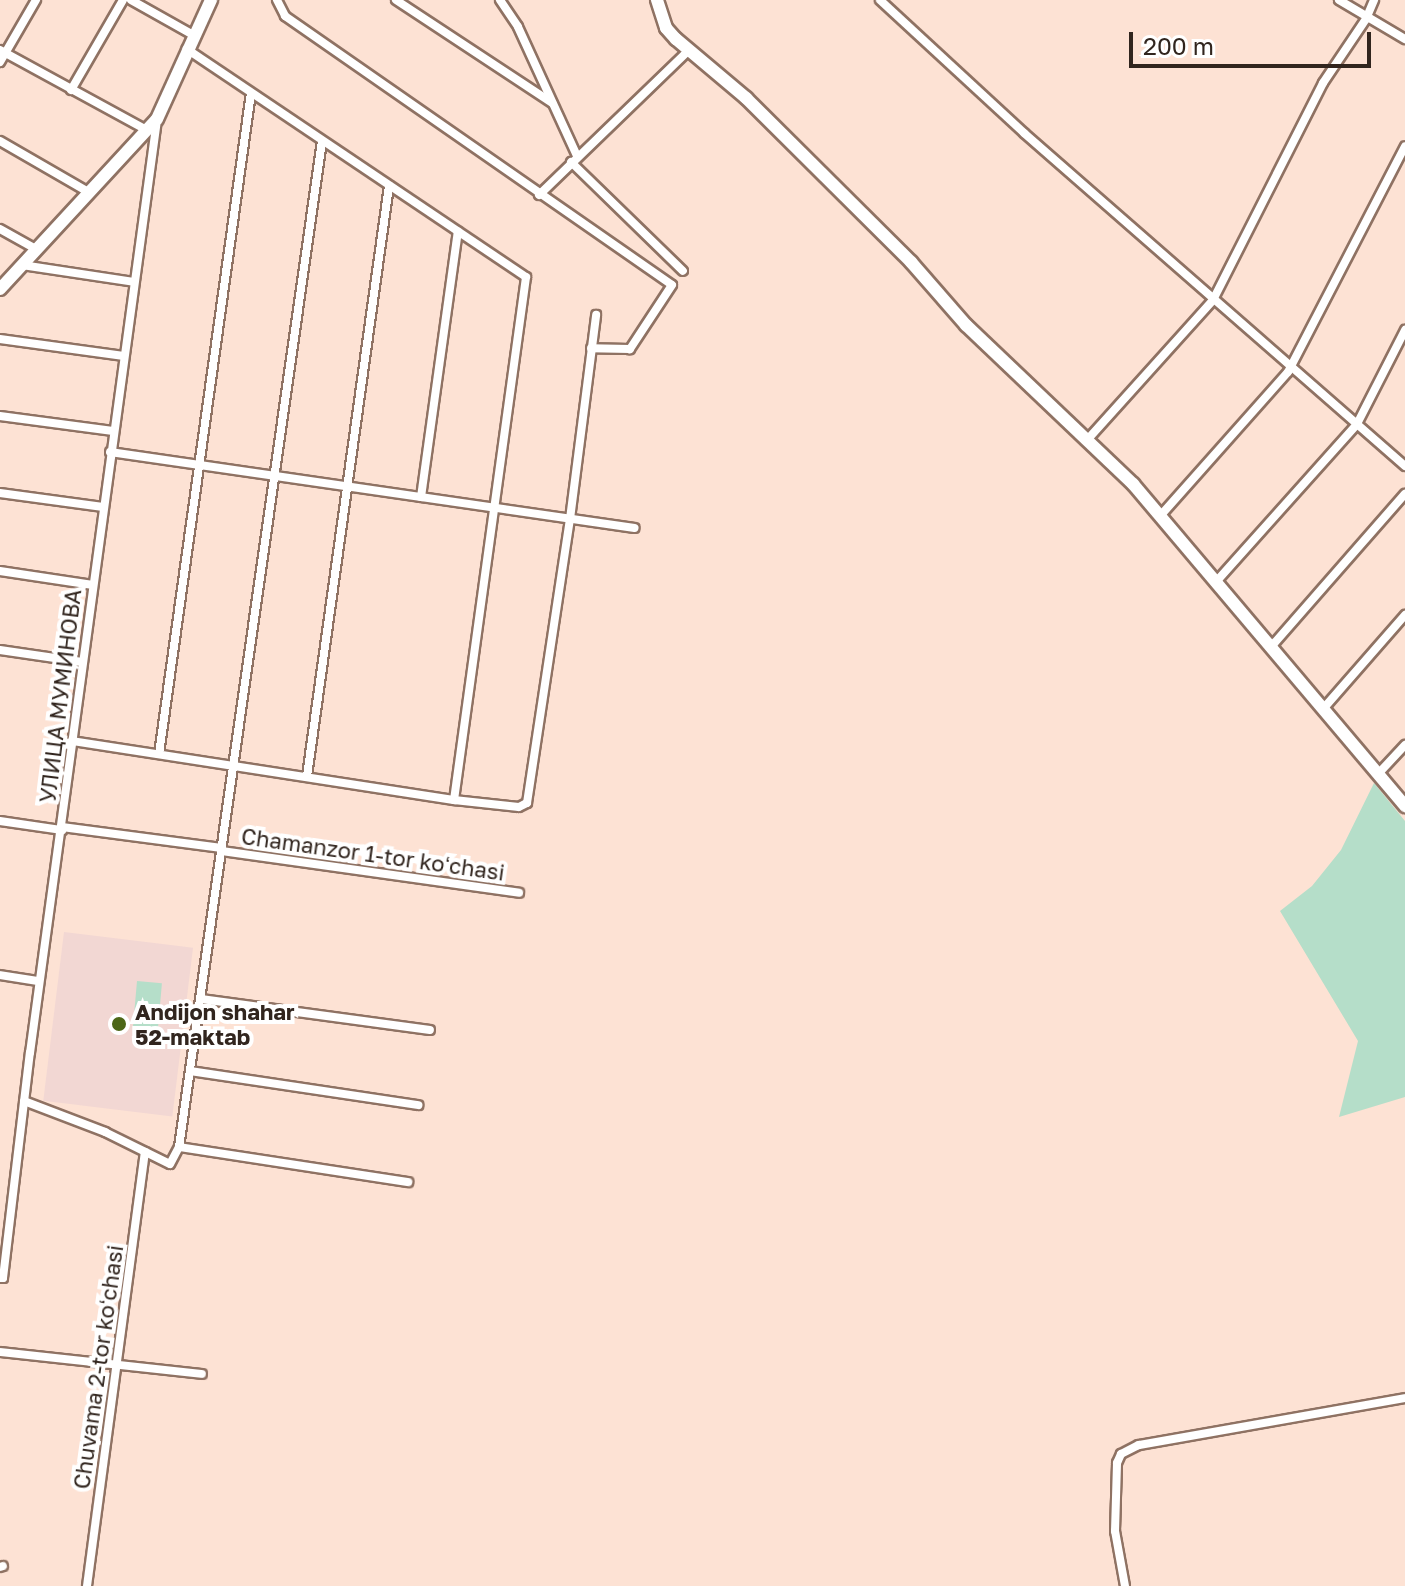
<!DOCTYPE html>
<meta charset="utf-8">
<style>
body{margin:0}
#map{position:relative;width:1405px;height:1586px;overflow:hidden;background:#fde2d4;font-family:"Golos Text",sans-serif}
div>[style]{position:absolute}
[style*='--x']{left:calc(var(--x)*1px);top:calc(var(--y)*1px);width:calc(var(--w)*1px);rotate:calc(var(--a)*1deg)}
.education>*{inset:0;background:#f2d7d3;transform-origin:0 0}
.green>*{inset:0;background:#b5dec9;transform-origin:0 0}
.roads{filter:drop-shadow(2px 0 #8f7263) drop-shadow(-2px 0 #8f7263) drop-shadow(0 2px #8f7263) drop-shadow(0 -2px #8f7263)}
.street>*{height:8px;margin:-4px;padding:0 4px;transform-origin:4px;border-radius:4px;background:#fff}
.secondary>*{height:12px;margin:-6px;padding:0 6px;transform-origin:6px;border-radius:6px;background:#fff}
.dots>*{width:22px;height:22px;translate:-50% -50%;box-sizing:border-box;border:4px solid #fff;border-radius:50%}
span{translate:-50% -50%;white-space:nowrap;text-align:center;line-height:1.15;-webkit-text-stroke:8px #fff;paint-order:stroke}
.street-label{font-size:22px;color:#31251e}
.poi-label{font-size:22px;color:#31251e;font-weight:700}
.left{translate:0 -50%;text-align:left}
.scale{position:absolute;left:1129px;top:32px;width:242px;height:36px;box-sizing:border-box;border:4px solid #31251e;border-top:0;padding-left:10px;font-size:24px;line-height:28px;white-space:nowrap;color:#31251e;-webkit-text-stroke:6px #fff;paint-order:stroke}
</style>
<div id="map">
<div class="education">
<div style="left:64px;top:932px;width:130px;height:170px;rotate:7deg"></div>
</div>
<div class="green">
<div style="clip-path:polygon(1374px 783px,1405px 821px,1405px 1097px,1339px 1117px,1358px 1041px,1280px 911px,1312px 886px,1341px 850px)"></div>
<div style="left:137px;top:981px;width:25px;height:48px;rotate:5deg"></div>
</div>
<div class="roads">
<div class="street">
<div style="--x:131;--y:0;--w:71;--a:29.4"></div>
<div style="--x:277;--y:0;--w:18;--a:63"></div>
<div style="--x:285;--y:16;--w:471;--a:34.8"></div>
<div style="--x:672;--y:285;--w:77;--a:123.3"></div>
<div style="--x:630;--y:349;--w:39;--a:-179"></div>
<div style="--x:396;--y:0;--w:187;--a:33.4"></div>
<div style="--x:500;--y:0;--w:32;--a:56"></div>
<div style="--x:518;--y:27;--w:142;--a:65.4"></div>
<div style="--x:880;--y:0;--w:196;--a:42.7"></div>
<div style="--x:1024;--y:133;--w:506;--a:41.15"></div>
<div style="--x:1339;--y:0;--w:77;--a:30.6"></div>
<div style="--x:0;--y:50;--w:167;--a:28.6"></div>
<div style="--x:0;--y:62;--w:72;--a:-59.9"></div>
<div style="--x:71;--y:90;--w:104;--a:-60"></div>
<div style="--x:0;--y:141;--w:104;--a:30"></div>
<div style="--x:571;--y:162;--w:156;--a:44.2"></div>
<div style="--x:539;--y:195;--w:207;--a:-44"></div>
<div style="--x:0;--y:229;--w:41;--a:29.1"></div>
<div style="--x:22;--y:265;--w:113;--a:8.6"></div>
<div style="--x:0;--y:339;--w:125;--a:7.8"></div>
<div style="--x:0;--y:416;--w:114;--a:7.6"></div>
<div style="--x:1088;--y:439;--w:187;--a:-48"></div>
<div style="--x:1213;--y:300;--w:243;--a:-63.1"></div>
<div style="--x:1323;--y:83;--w:77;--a:-56.1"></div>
<div style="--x:1366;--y:19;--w:21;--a:-67"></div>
<div style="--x:110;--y:452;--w:530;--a:8.24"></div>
<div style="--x:0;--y:493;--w:104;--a:7.7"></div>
<div style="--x:421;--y:497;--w:268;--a:-82.1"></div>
<div style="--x:1161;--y:515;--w:191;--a:-48.4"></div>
<div style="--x:1288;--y:372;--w:254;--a:-62.6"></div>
<div style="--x:0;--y:571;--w:94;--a:8.6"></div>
<div style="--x:1215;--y:583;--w:213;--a:-48.2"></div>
<div style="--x:1357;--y:424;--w:106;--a:-62.9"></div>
<div style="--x:1270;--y:648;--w:205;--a:-48.8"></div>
<div style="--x:0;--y:650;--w:83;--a:8.3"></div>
<div style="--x:1323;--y:709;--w:125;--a:-48.9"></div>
<div style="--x:72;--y:741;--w:387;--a:8.8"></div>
<div style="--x:454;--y:800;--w:528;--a:-82.16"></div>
<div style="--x:526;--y:277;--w:409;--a:-146.1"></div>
<div style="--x:159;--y:754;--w:667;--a:-82.08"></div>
<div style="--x:1378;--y:774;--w:40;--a:-47"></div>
<div style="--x:307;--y:776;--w:596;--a:-82.09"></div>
<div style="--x:454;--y:800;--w:65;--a:6.1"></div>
<div style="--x:519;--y:807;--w:9;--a:-27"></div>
<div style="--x:527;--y:803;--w:287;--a:-81.4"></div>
<div style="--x:570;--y:519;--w:206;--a:-82.7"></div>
<div style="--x:0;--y:821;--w:63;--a:8.3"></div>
<div style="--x:62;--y:827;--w:161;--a:7.5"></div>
<div style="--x:222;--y:851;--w:300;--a:8"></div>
<div style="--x:0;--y:975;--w:39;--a:9"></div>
<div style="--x:201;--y:999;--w:231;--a:7.7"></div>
<div style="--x:190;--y:1071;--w:231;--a:8.5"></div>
<div style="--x:24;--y:1101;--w:87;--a:20.9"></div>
<div style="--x:105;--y:1132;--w:72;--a:26.2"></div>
<div style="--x:170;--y:1164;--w:19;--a:-62"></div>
<div style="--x:179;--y:1147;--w:1016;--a:-81.91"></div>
<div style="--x:179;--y:1147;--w:232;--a:8.7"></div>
<div style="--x:0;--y:1278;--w:3;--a:0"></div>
<div style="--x:3;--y:1278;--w:227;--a:-83.2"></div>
<div style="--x:30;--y:1053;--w:942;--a:-82.25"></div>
<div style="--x:0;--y:1352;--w:203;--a:6.2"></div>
<div style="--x:0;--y:1567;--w:3;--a:-18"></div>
<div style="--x:87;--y:1586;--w:438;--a:-82.4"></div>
<div style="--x:1125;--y:1586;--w:56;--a:-100.3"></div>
<div style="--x:1115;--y:1531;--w:68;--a:-88.3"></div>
<div style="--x:1117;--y:1463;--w:10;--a:-66"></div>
<div style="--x:1121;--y:1454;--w:20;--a:-27"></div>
<div style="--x:1139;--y:1445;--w:270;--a:-10"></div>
</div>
<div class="secondary">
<div style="--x:657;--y:0;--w:29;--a:72"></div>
<div style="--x:666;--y:28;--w:15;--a:48"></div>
<div style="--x:676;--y:39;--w:92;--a:40.1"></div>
<div style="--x:746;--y:98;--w:233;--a:44.8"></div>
<div style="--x:911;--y:262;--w:84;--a:48.9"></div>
<div style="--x:966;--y:325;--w:231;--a:43.6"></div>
<div style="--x:1133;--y:484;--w:422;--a:49.8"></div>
<div style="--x:0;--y:289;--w:231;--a:-47.3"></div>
<div style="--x:157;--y:119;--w:131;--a:-65.6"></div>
</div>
</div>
<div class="dots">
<div style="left:119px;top:1024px;background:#4c6616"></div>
</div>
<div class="street-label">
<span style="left:60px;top:696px;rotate:-83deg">УЛИЦА МУМИНОВА</span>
<span style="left:373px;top:854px;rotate:8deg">Chamanzor 1-tor koʻchasi</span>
<span style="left:98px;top:1367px;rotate:-82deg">Chuvama 2-tor koʻchasi</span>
</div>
<div class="poi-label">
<span class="left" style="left:135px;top:1024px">Andijon shahar<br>52-maktab</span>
</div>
<div class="scale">200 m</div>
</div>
